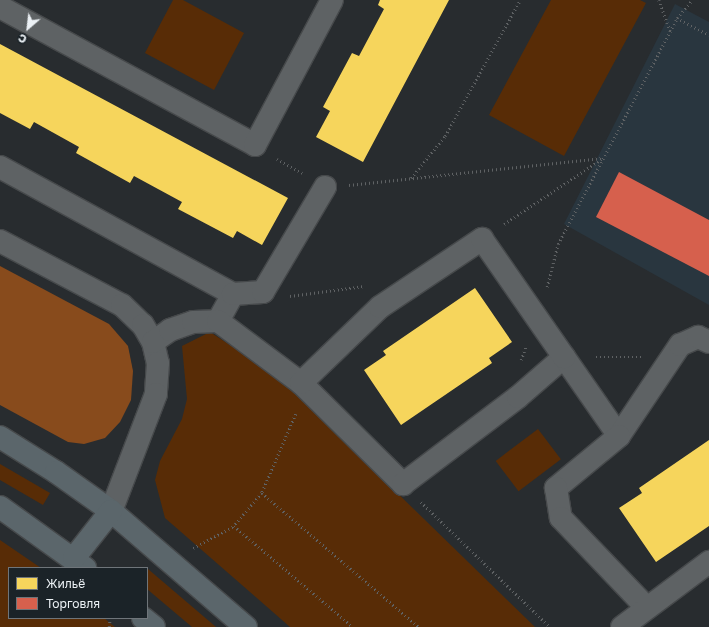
<!DOCTYPE html>
<meta charset="utf-8">
<style>
body{margin:0}
#map{position:relative;width:709px;height:627px;overflow:hidden;background:#282c2f;font-family:"Golos Text",sans-serif}
div>[style]{position:absolute}
[style*='--x']{left:calc(var(--x)*1px);top:calc(var(--y)*1px);width:calc(var(--w)*1px);rotate:calc(var(--a)*1deg)}
.built>*{inset:0;background:#29363f}
.green>*{inset:0;background:#582c06;transform-origin:0 0}
.forest>*{inset:0;background:#884b1c}
.homes>*{inset:0;background:#f6d55c}
.shops>*{inset:0;background:#d6604d}
.path>*{height:2.5px;margin-top:-1.25px;transform-origin:0;background:repeating-linear-gradient(90deg,#5f6264 0 1px,transparent 0 4px)}
.roads{filter:drop-shadow(1px 0 #46494b) drop-shadow(-1px 0 #46494b) drop-shadow(0 1px #46494b) drop-shadow(0 -1px #46494b)}
.minor>*{height:22px;margin:-11px;padding:0 11px;transform-origin:11px;border-radius:11px;background:#5e6264}
.major>*{height:22px;margin:-11px;padding:0 11px;transform-origin:11px;border-radius:11px;background:#5b666b}
span{translate:-50% -50%;white-space:nowrap;text-align:center;line-height:1.15;-webkit-text-stroke:4px #1b2328;paint-order:stroke}
.legend{position:absolute;left:8px;top:567px;width:140px;height:52px;box-sizing:border-box;background:#1b2328;border:1px solid #6f757a;margin:0;padding:5px 7px;list-style:none;font-size:12px;color:#ecf1f5}
.legend li{display:flex;align-items:center;gap:8px;height:20px}
.legend b{width:20px;border:1px solid #6f757a}
.north{position:absolute;left:8px;top:8px;width:40px;height:40px;-webkit-text-stroke:3px #1b2328;paint-order:stroke;rotate:208deg;font-size:11px;font-weight:700;line-height:16px;text-align:center;color:#ecf1f5}
.north::after{content:'';display:block;margin:auto;width:14px;height:18px;background:#ecf1f5;clip-path:polygon(50% 0,100% 100%,50% 72%,0 100%)}
</style>
<div id="map">
<div class="built">
<div style="clip-path:polygon(675px 4px,709px 22px,709px 305px,564px 224px)"></div>
</div>
<div class="green">
<div style="clip-path:polygon(173px 0,183px 0,244px 33px,214px 90px,145px 53px)"></div>
<div style="clip-path:polygon(551px 0,640px 0,646px 3px,564px 156px,489px 115px)"></div>
<div style="clip-path:polygon(210px 332px,276px 375px,535px 627px,290px 627px,165px 518px,155px 480px,160px 461px,182px 419px,187px 399px,182px 346px)"></div>
<div style="left:538px;top:429px;width:38px;height:53px;rotate:53deg"></div>
<div style="clip-path:polygon(0 464px,50px 493px,43px 505px,0 480px)"></div>
<div style="clip-path:polygon(0 540px,41px 568px,9px 568px,9px 618px,104px 618px,115px 627px,0 627px)"></div>
<div style="clip-path:polygon(147px 568px,148px 569px,216px 627px,192px 627px,147px 589px)"></div>
</div>
<div class="forest">
<div style="clip-path:polygon(0 266px,109px 324px,128px 346px,133px 371px,131px 400px,120px 422px,105px 438px,84px 444px,68px 442px,0 405px)"></div>
</div>
<div class="homes">
<div style="clip-path:polygon(380px 0,449px 0,363px 162px,316px 137px,330px 111px,323px 107px,352px 53px,359px 56px,384px 9px,378px 5px)"></div>
<div style="clip-path:polygon(0 44px,288px 198px,262px 245px,237px 231px,233px 238px,178px 209px,182px 202px,134px 176px,130px 183px,76px 153px,79px 147px,34px 122px,30px 129px,0 113px)"></div>
<div style="clip-path:polygon(475px 288px,512px 342px,489px 358px,492px 363px,401px 425px,364px 370px,386px 355px,383px 351px)"></div>
<div style="clip-path:polygon(709px 440px,709px 526px,656px 562px,619px 508px,642px 493px,639px 488px)"></div>
</div>
<div class="shops">
<div style="clip-path:polygon(619px 172px,709px 220px,709px 276px,596px 217px)"></div>
</div>
<div class="path">
<div style="--x:659;--y:0;--w:33;--a:70"></div>
<div style="--x:677;--y:18;--w:23;--a:-50"></div>
<div style="--x:277;--y:159;--w:29;--a:29"></div>
<div style="--x:411;--y:178;--w:54;--a:-51"></div>
<div style="--x:445;--y:136;--w:155;--a:-61.1"></div>
<div style="--x:349;--y:185;--w:255;--a:-6.1"></div>
<div style="--x:504;--y:224;--w:119;--a:-33.7"></div>
<div style="--x:547;--y:287;--w:44;--a:-75.7"></div>
<div style="--x:558;--y:244;--w:255;--a:-62.2"></div>
<div style="--x:677;--y:18;--w:36;--a:28"></div>
<div style="--x:290;--y:296;--w:75;--a:-7.7"></div>
<div style="--x:596;--y:357;--w:45;--a:0"></div>
<div style="--x:521;--y:360;--w:15;--a:-70"></div>
<div style="--x:296;--y:414;--w:86;--a:113.3"></div>
<div style="--x:262;--y:493;--w:43;--a:130.3"></div>
<div style="--x:234;--y:526;--w:156;--a:40.3"></div>
<div style="--x:262;--y:493;--w:206;--a:40.5"></div>
<div style="--x:421;--y:502;--w:180;--a:44.1"></div>
<div style="--x:193;--y:548;--w:47;--a:-28.2"></div>
<div style="--x:109;--y:627;--w:9;--a:-84"></div>
</div>
<div class="roads">
<div class="minor">
<div style="--x:0;--y:7;--w:290;--a:28.4"></div>
<div style="--x:255;--y:145;--w:164;--a:-62"></div>
<div style="--x:0;--y:167;--w:265;--a:28.6"></div>
<div style="--x:233;--y:294;--w:31;--a:119"></div>
<div style="--x:0;--y:241;--w:138;--a:27.7"></div>
<div style="--x:122;--y:305;--w:29;--a:44"></div>
<div style="--x:143;--y:325;--w:20;--a:60"></div>
<div style="--x:153;--y:342;--w:22;--a:77"></div>
<div style="--x:158;--y:363;--w:31;--a:94"></div>
<div style="--x:156;--y:394;--w:125;--a:111"></div>
<div style="--x:233;--y:294;--w:30;--a:-4"></div>
<div style="--x:263;--y:292;--w:122;--a:-59.4"></div>
<div style="--x:153;--y:342;--w:21;--a:-35"></div>
<div style="--x:170;--y:330;--w:24;--a:-19"></div>
<div style="--x:193;--y:322;--w:25;--a:-2"></div>
<div style="--x:218;--y:321;--w:104;--a:36.8"></div>
<div style="--x:301;--y:383;--w:144;--a:44.7"></div>
<div style="--x:403;--y:484;--w:144;--a:-37.1"></div>
<div style="--x:518;--y:397;--w:61;--a:-41"></div>
<div style="--x:564;--y:357;--w:96;--a:55.2"></div>
<div style="--x:619;--y:436;--w:110;--a:-56.2"></div>
<div style="--x:680;--y:345;--w:20;--a:-24"></div>
<div style="--x:698;--y:337;--w:12;--a:24"></div>
<div style="--x:301;--y:383;--w:110;--a:-43.9"></div>
<div style="--x:380;--y:307;--w:123;--a:-33.7"></div>
<div style="--x:482;--y:239;--w:144;--a:55.2"></div>
<div style="--x:619;--y:436;--w:82;--a:140.5"></div>
<div style="--x:556;--y:488;--w:30;--a:81"></div>
<div style="--x:561;--y:518;--w:123;--a:46.3"></div>
<div style="--x:622;--y:627;--w:109;--a:-36.8"></div>
</div>
<div class="major">
<div style="--x:0;--y:437;--w:66;--a:32"></div>
<div style="--x:56;--y:472;--w:67;--a:35.3"></div>
<div style="--x:111;--y:511;--w:178;--a:40.7"></div>
<div style="--x:0;--y:507;--w:105;--a:35.7"></div>
<div style="--x:74;--y:558;--w:60;--a:-51.8"></div>
<div style="--x:143;--y:618;--w:14;--a:39"></div>
</div>
</div>
<ul class="legend">
<li><b style="height:11px;background:#f6d55c"></b>Жильё</li>
<li><b style="height:11px;background:#d6604d"></b>Торговля</li>
</ul>
<div class="north">С</div>
</div>
